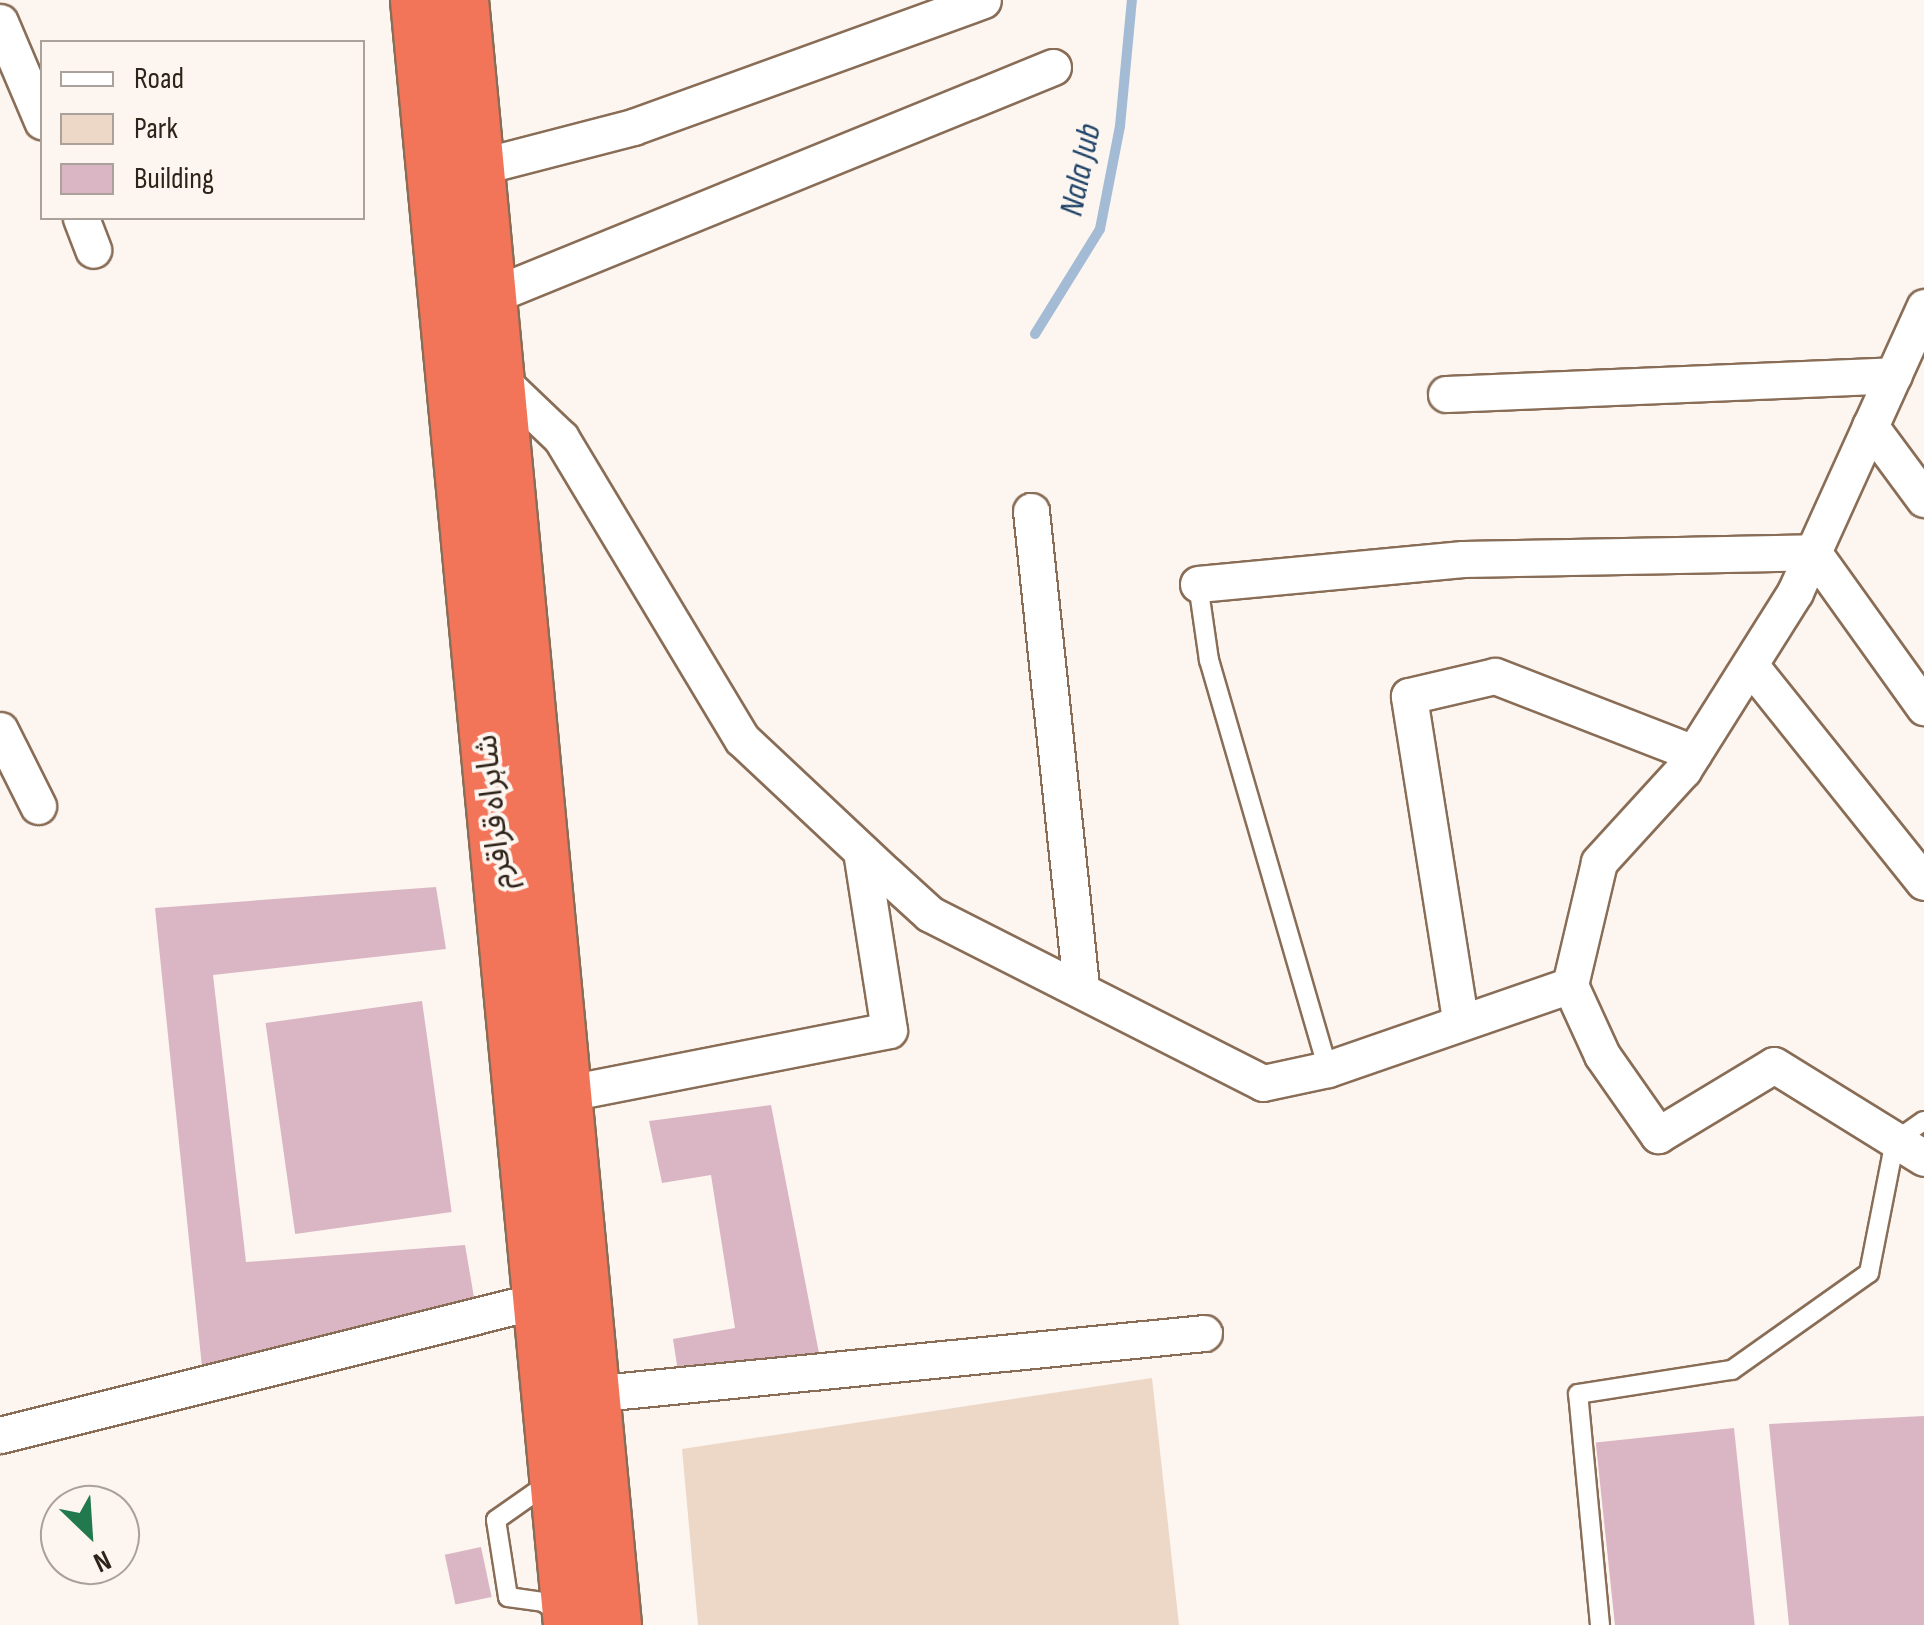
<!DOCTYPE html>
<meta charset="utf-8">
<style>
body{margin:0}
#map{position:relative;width:1924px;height:1625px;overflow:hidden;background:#fcf5f0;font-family:"Sofia Sans Condensed","Noto Sans Arabic",sans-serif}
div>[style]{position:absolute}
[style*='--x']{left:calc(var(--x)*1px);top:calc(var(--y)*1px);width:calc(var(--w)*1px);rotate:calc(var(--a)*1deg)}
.green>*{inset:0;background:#edd8c8}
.stream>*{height:10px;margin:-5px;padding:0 5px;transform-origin:5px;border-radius:5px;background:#a3bbd5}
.building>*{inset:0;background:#dab6c4;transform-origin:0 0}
.roads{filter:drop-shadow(2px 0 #896d56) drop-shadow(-2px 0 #896d56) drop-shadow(0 2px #896d56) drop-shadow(0 -2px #896d56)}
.lane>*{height:18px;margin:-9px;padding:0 9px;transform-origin:9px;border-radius:9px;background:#fff}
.street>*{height:35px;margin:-17.5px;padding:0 17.5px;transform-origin:17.5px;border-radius:17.5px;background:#fff}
.highway>*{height:55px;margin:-27.5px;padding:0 27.5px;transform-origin:27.5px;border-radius:27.5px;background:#f37559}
span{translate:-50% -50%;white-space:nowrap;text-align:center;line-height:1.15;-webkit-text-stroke:8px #fcf5f0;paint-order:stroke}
.street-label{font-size:32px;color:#2f241a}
.water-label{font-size:35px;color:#204469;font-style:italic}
.legend{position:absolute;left:40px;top:40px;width:325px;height:180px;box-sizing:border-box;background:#fcf5f0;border:2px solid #aaa19a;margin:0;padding:12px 18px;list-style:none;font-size:30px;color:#2f241a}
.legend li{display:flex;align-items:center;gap:20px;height:50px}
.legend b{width:50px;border:2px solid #aaa19a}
.north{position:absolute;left:40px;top:1485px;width:100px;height:100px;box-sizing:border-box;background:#fcf5f0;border:2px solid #aaa19a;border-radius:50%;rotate:155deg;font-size:28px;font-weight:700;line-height:40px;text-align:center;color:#2f241a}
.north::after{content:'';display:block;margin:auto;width:35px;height:45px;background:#22794d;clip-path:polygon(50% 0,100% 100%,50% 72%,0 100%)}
</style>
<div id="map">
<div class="green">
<div style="clip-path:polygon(1152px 1378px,1179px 1625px,698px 1625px,682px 1449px)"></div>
</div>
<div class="stream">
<div style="--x:1035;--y:334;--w:123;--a:-58.2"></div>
<div style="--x:1100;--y:229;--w:105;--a:-79"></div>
<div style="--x:1120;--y:126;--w:127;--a:-84.6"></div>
</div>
<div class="building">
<div style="clip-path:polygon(436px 887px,446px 949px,213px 975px,246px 1262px,465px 1245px,475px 1303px,202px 1367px,155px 908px)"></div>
<div style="left:422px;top:1001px;width:213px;height:158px;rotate:82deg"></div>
<div style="clip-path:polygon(771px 1105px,823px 1374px,682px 1398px,673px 1339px,735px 1328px,711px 1175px,662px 1183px,649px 1121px)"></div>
<div style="clip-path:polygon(1924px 1416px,1924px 1625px,1789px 1625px,1769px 1424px)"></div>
<div style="left:1734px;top:1428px;width:198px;height:139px;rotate:84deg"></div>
<div style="left:481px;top:1547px;width:51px;height:37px;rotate:78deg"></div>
</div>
<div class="roads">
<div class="lane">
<div style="--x:1198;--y:584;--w:77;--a:81.8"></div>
<div style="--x:1209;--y:660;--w:426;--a:73.8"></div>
<div style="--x:550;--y:1482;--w:66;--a:144.9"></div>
<div style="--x:496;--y:1520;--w:78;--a:81.1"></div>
<div style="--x:508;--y:1597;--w:35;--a:8"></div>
<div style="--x:543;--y:1602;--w:18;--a:34"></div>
<div style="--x:1600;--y:1625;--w:232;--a:-95.4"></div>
<div style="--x:1578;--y:1394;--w:156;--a:-8.9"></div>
<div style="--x:1732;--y:1370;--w:168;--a:-35.3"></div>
<div style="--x:1869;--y:1273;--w:135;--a:-78.9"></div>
<div style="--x:1895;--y:1141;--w:35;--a:-35"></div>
</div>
<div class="street">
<div style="--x:0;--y:22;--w:108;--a:67"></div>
<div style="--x:475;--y:168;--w:163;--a:-14.5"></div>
<div style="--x:633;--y:127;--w:372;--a:-19.9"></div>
<div style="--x:81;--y:218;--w:34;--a:69"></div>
<div style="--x:488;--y:297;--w:610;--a:-22.15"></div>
<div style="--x:495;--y:375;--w:91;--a:43.7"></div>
<div style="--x:561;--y:438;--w:351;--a:59"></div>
<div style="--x:742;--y:739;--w:197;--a:43.2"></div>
<div style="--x:886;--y:874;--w:59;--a:42.3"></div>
<div style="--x:930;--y:914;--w:373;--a:26.9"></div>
<div style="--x:1263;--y:1083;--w:66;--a:-12.2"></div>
<div style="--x:1328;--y:1069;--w:256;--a:-19.1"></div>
<div style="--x:1570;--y:985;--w:126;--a:-76.7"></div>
<div style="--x:1599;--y:862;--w:125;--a:-47.6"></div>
<div style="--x:1683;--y:770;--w:210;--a:-57.8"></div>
<div style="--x:1795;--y:592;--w:313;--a:-65.6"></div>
<div style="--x:1446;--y:394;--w:448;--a:-2.4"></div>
<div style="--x:1870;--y:426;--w:91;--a:53.5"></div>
<div style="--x:1031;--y:511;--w:481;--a:84"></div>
<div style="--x:1198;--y:584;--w:266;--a:-5.4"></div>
<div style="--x:1463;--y:559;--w:350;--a:-1.1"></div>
<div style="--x:1813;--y:552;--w:191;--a:54.4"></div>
<div style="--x:1750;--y:665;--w:278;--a:51.3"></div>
<div style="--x:0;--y:730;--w:85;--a:63.4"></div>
<div style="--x:1570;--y:985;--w:77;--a:65.4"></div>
<div style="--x:1602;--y:1055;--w:98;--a:55"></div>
<div style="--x:1658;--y:1135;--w:135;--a:-31.1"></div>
<div style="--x:1774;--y:1065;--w:176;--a:31.8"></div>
<div style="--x:1460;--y:1019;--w:327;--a:-99"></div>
<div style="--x:1409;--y:696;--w:88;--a:-13.1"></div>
<div style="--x:1495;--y:676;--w:213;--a:21.2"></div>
<div style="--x:563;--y:1094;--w:332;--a:-11.1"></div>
<div style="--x:889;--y:1030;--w:181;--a:-98.9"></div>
<div style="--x:591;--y:1394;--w:616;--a:-5.68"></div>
<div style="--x:0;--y:1435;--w:557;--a:-14.04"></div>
</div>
<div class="highway">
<div style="--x:418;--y:0;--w:1632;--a:84.62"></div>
<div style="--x:460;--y:0;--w:1632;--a:84.62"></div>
</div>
</div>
<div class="street-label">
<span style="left:495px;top:812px;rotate:-96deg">شاہراہ قراقرم</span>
</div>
<div class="water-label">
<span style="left:1081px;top:170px;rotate:-78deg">Nala Jub</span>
</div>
<ul class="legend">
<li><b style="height:12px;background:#fff"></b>Road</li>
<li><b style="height:28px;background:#edd8c8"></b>Park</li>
<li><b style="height:28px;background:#dab6c4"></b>Building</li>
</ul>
<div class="north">N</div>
</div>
